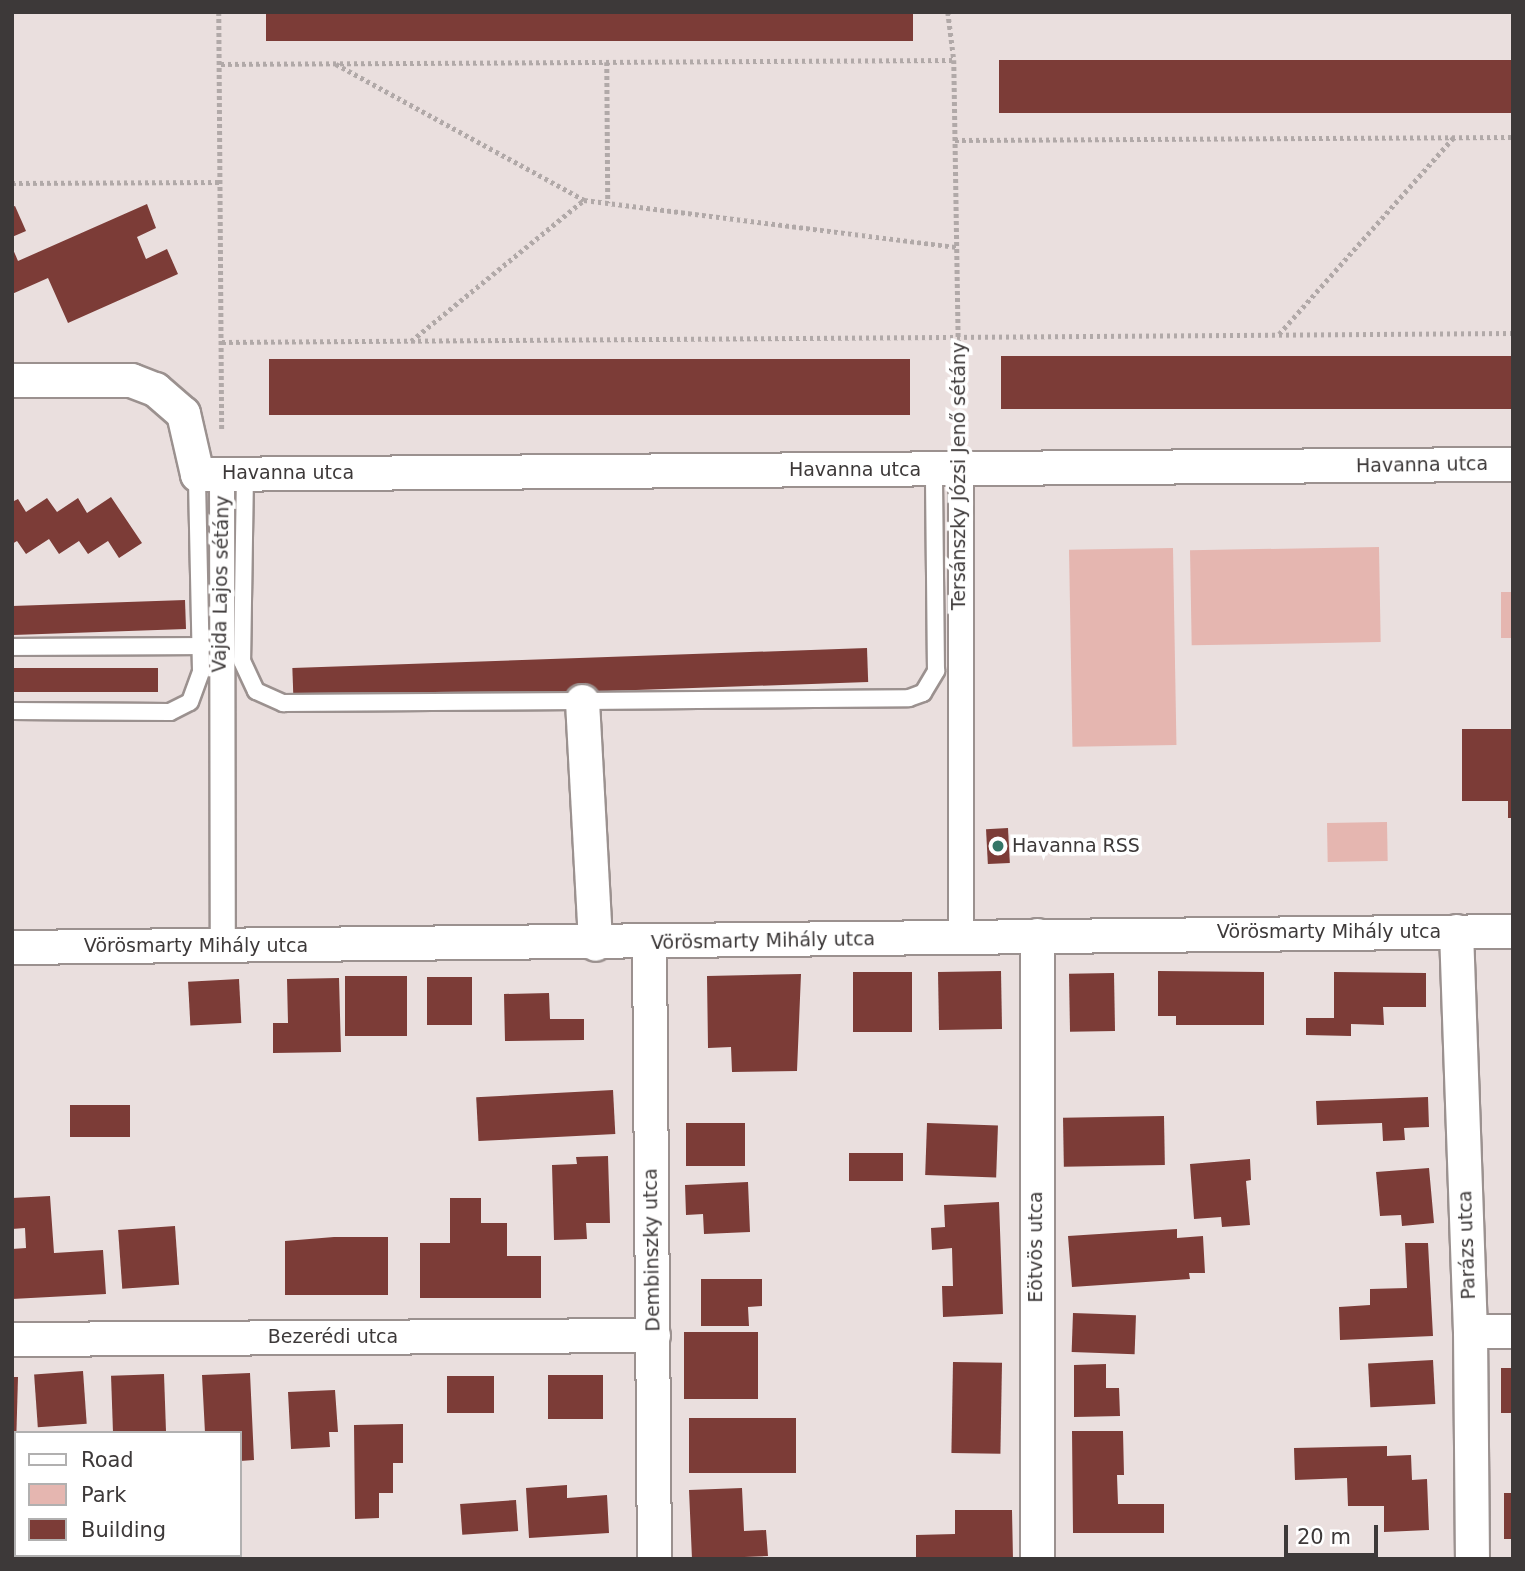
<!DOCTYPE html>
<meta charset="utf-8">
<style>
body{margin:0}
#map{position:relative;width:1525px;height:1571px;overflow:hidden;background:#eadfde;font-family:"DejaVu Sans",sans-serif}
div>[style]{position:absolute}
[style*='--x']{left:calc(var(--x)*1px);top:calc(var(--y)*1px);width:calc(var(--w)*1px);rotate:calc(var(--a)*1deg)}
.green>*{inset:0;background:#e5b6b0;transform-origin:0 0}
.building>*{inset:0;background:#7c3c37;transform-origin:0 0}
.path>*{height:4.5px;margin-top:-2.25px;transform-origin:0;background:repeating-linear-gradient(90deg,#b1a9a8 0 3.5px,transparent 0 7px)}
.roads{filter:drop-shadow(2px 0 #9b918f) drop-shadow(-2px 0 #9b918f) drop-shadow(0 2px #9b918f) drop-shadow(0 -2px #9b918f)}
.service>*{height:16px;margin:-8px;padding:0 8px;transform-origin:8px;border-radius:8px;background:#fff}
.pedestrian>*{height:24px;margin:-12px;padding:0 12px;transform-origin:12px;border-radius:12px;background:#fff}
.minor>*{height:33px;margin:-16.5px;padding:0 16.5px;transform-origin:16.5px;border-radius:16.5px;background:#fff}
.dots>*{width:19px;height:19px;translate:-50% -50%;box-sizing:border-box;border:4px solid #fff;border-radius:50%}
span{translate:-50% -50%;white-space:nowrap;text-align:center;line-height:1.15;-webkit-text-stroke:7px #fff;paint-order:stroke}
.street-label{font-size:19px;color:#3d3939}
.poi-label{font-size:19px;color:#3d3939}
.left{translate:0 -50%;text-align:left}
.frame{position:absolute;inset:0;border:14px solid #3d3939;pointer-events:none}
.legend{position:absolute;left:14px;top:1431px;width:228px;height:126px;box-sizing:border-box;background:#fff;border:2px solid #b1b0b0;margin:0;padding:9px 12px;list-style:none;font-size:21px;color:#3d3939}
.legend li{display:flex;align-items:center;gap:14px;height:35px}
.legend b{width:35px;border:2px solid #b1b0b0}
.scale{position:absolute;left:1284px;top:1525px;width:94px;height:32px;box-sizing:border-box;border:4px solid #3d3939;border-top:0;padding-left:9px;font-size:21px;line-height:24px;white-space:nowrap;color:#3d3939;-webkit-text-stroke:5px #fff;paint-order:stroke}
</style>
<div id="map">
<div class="green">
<div style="left:1379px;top:547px;width:95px;height:189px;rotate:89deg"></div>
<div style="left:1173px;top:548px;width:197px;height:104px;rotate:89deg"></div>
<div style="left:1501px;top:592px;width:12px;height:46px"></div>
<div style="left:1387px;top:822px;width:39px;height:60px;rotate:89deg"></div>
</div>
<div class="building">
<div style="left:266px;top:12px;width:647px;height:29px"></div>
<div style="left:1513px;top:60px;width:53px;height:514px;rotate:90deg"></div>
<div style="clip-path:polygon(147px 204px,156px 228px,137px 237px,146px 259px,167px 249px,178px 274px,68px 323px,48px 278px,12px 294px,12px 247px,18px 261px)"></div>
<div style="clip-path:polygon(15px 206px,26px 231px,12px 237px,12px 207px)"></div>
<div style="left:1513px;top:356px;width:53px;height:512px;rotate:90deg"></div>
<div style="left:910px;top:359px;width:56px;height:641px;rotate:90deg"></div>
<div style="clip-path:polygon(111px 497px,142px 543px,119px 558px,108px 541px,88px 554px,79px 541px,59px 554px,49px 539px,26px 554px,17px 541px,12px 544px,12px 502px,18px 499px,26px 512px,47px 498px,57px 512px,78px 498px,87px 513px)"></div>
<div style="left:185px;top:600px;width:29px;height:173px;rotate:88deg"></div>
<div style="left:867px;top:648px;width:34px;height:575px;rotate:88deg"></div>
<div style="left:12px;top:668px;width:146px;height:24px"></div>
<div style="clip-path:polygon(1462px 729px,1513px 729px,1513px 818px,1508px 818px,1508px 801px,1462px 801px)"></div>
<div style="left:1008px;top:828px;width:35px;height:22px;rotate:87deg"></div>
<div style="left:1001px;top:971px;width:58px;height:63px;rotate:89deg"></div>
<div style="clip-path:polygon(1158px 971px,1264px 972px,1264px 1025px,1176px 1025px,1176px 1016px,1158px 1016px)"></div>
<div style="left:853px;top:972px;width:59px;height:60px"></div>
<div style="clip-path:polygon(1334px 972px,1426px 973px,1426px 1007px,1383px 1007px,1384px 1025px,1351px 1024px,1351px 1036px,1306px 1035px,1306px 1018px,1334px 1018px)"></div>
<div style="left:1114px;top:973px;width:58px;height:45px;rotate:89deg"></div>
<div style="clip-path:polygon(801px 974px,797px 1071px,732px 1072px,731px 1047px,708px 1048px,707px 976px)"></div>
<div style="left:345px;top:976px;width:62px;height:60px"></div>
<div style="left:472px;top:977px;width:48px;height:45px;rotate:90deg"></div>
<div style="clip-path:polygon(339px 978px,341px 1052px,273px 1053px,273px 1023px,288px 1023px,287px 979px)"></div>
<div style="left:239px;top:979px;width:44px;height:51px;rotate:87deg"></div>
<div style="clip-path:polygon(549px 993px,550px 1019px,584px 1019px,584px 1040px,505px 1041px,504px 994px)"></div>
<div style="left:613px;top:1090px;width:44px;height:137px;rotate:87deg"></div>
<div style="clip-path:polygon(1428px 1097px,1429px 1127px,1404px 1128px,1405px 1140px,1383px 1141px,1382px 1123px,1317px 1125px,1316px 1101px)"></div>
<div style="left:70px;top:1105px;width:60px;height:32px"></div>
<div style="left:1164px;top:1116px;width:49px;height:101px;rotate:89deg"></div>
<div style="left:686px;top:1123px;width:59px;height:43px"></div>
<div style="left:927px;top:1123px;width:71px;height:52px;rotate:2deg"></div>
<div style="left:903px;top:1153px;width:28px;height:54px;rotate:90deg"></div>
<div style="clip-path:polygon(608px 1156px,610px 1223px,586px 1223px,587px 1239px,554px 1240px,552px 1165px,577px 1164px,576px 1157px)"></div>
<div style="clip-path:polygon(1250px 1159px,1251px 1180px,1246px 1181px,1250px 1225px,1222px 1227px,1221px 1217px,1194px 1219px,1190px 1164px)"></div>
<div style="clip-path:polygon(1429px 1168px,1434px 1223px,1402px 1226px,1401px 1215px,1380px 1216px,1376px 1172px)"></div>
<div style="clip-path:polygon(748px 1182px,750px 1232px,704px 1234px,703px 1214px,686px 1215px,685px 1185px)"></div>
<div style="clip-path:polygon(50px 1196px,54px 1253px,103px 1250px,106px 1294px,12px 1299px,12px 1249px,26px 1248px,25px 1228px,12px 1229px,12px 1198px)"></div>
<div style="clip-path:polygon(450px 1198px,481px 1198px,481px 1223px,507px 1223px,507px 1256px,541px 1256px,541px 1298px,420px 1298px,420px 1243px,450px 1243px)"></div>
<div style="clip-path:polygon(999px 1202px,1003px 1314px,943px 1317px,942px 1286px,953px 1286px,952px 1248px,932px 1250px,931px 1228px,945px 1227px,944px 1205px)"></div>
<div style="left:175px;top:1226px;width:59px;height:57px;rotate:86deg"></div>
<div style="clip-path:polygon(1177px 1229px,1177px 1238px,1203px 1236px,1205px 1273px,1189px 1273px,1190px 1279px,1072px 1287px,1068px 1236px)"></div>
<div style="clip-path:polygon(334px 1237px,388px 1237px,388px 1295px,285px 1295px,285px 1241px)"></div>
<div style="clip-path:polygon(1405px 1243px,1428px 1243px,1433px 1336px,1340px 1340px,1339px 1307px,1370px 1305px,1370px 1289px,1407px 1288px)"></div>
<div style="clip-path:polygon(701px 1279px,762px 1279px,762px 1306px,748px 1307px,749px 1326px,701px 1326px)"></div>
<div style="left:1073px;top:1313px;width:63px;height:39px;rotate:2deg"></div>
<div style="left:758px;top:1332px;width:67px;height:74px;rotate:90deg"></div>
<div style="left:1433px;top:1360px;width:44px;height:65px;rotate:87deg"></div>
<div style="left:953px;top:1362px;width:49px;height:91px;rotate:1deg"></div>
<div style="clip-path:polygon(1106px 1364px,1106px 1388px,1119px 1388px,1120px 1416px,1074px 1417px,1074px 1365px)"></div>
<div style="left:1501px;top:1368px;width:12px;height:45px"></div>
<div style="left:83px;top:1371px;width:53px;height:49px;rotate:86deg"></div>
<div style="clip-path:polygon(250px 1373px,254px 1460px,240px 1461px,240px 1433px,205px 1433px,202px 1375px)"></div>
<div style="left:164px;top:1374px;width:59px;height:53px;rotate:88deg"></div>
<div style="left:548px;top:1375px;width:55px;height:44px"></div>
<div style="left:494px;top:1376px;width:37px;height:47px;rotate:90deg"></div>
<div style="clip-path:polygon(12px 1377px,18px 1377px,16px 1447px,12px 1447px)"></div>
<div style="clip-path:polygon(335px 1390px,338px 1432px,329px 1432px,330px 1447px,291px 1449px,288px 1392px)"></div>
<div style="left:796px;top:1418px;width:55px;height:107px;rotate:90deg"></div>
<div style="clip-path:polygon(403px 1424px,403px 1463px,393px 1463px,393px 1493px,379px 1493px,379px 1518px,355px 1519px,354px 1425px)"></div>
<div style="clip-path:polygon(1072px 1431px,1123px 1431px,1124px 1475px,1117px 1475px,1118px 1504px,1164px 1504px,1164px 1533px,1073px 1533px)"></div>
<div style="clip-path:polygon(1387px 1446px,1387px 1456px,1411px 1455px,1412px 1480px,1427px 1479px,1429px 1530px,1384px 1532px,1384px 1506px,1348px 1506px,1347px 1478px,1295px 1480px,1294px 1448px)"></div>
<div style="clip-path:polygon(567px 1485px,567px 1498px,607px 1495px,609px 1533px,529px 1538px,526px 1488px)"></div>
<div style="clip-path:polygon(742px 1488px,744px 1531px,766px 1530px,768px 1556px,692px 1559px,689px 1490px)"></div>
<div style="left:1504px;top:1493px;width:9px;height:46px"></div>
<div style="left:516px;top:1500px;width:31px;height:56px;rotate:86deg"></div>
<div style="clip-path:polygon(955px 1510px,1012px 1510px,1013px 1559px,916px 1559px,916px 1535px,955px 1534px)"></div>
</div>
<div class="path">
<div style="--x:219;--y:12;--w:418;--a:89.6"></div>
<div style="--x:948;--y:12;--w:48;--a:82.9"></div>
<div style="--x:954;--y:60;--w:378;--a:89.1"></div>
<div style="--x:607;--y:62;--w:141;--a:89.6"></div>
<div style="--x:221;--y:64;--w:733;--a:-0.31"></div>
<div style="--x:336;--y:64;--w:283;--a:28.7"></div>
<div style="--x:584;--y:200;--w:376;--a:7.2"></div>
<div style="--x:955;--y:140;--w:558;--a:-0.31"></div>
<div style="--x:12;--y:183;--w:208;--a:-0.3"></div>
<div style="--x:1279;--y:334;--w:264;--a:-48.4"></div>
<div style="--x:411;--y:341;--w:223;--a:-39.2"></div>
<div style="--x:222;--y:342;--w:1291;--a:-0.4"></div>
</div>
<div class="roads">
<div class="service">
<div style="--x:245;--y:474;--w:187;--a:90.9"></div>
<div style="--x:242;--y:661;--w:33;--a:65"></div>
<div style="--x:256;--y:691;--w:30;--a:24"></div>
<div style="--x:283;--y:703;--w:299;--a:-0.4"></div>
<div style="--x:582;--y:701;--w:327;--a:-0.5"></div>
<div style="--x:909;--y:698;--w:15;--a:-20"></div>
<div style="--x:923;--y:693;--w:26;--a:-59"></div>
<div style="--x:936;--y:671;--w:201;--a:-90.6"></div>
<div style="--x:12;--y:647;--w:190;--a:-0.3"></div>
<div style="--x:12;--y:711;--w:158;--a:0.4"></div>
<div style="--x:170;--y:712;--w:22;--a:-27"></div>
<div style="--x:190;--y:702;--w:33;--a:-70"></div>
<div style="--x:201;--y:671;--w:197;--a:-91.2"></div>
</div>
<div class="pedestrian">
<div style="--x:222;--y:473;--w:472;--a:89.9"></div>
<div style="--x:961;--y:939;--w:469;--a:-90"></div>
</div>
<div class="minor">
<div style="--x:12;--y:380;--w:119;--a:0"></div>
<div style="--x:131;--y:380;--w:26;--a:21"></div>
<div style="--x:155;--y:389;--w:37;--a:41"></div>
<div style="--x:183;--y:413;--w:63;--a:77.1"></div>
<div style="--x:197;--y:474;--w:1316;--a:-0.44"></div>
<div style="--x:582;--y:701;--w:243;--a:86.9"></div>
<div style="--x:1456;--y:931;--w:400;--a:88"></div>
<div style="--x:1470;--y:1331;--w:228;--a:89.5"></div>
<div style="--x:1037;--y:935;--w:624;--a:90"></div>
<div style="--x:649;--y:942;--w:617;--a:89.54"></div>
<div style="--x:12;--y:947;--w:1501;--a:-0.61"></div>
<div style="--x:1470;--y:1331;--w:43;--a:0"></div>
<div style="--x:12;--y:1339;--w:641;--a:-0.36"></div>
</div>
</div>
<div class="dots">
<div style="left:998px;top:846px;background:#347667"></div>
</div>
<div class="street-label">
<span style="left:1422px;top:465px;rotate:-1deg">Havanna utca</span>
<span style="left:855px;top:470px">Havanna utca</span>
<span style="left:288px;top:473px">Havanna utca</span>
<span style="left:959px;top:476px;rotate:-90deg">Tersánszky Józsi Jenő sétány</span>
<span style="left:221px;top:584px;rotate:-89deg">Vajda Lajos sétány</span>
<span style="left:1329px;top:932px">Vörösmarty Mihály utca</span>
<span style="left:763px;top:941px;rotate:-1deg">Vörösmarty Mihály utca</span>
<span style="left:196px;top:946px">Vörösmarty Mihály utca</span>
<span style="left:1467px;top:1245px;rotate:-92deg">Parázs utca</span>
<span style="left:1036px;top:1247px;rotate:-90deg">Eötvös utca</span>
<span style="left:652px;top:1250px;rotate:-91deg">Dembinszky utca</span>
<span style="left:333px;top:1337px">Bezerédi utca</span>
</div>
<div class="poi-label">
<span class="left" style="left:1012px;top:846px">Havanna RSS</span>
</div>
<div class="frame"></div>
<ul class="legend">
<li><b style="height:9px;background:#fff"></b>Road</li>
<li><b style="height:19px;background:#e5b6b0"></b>Park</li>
<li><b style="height:19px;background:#7c3c37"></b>Building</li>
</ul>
<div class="scale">20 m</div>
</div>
